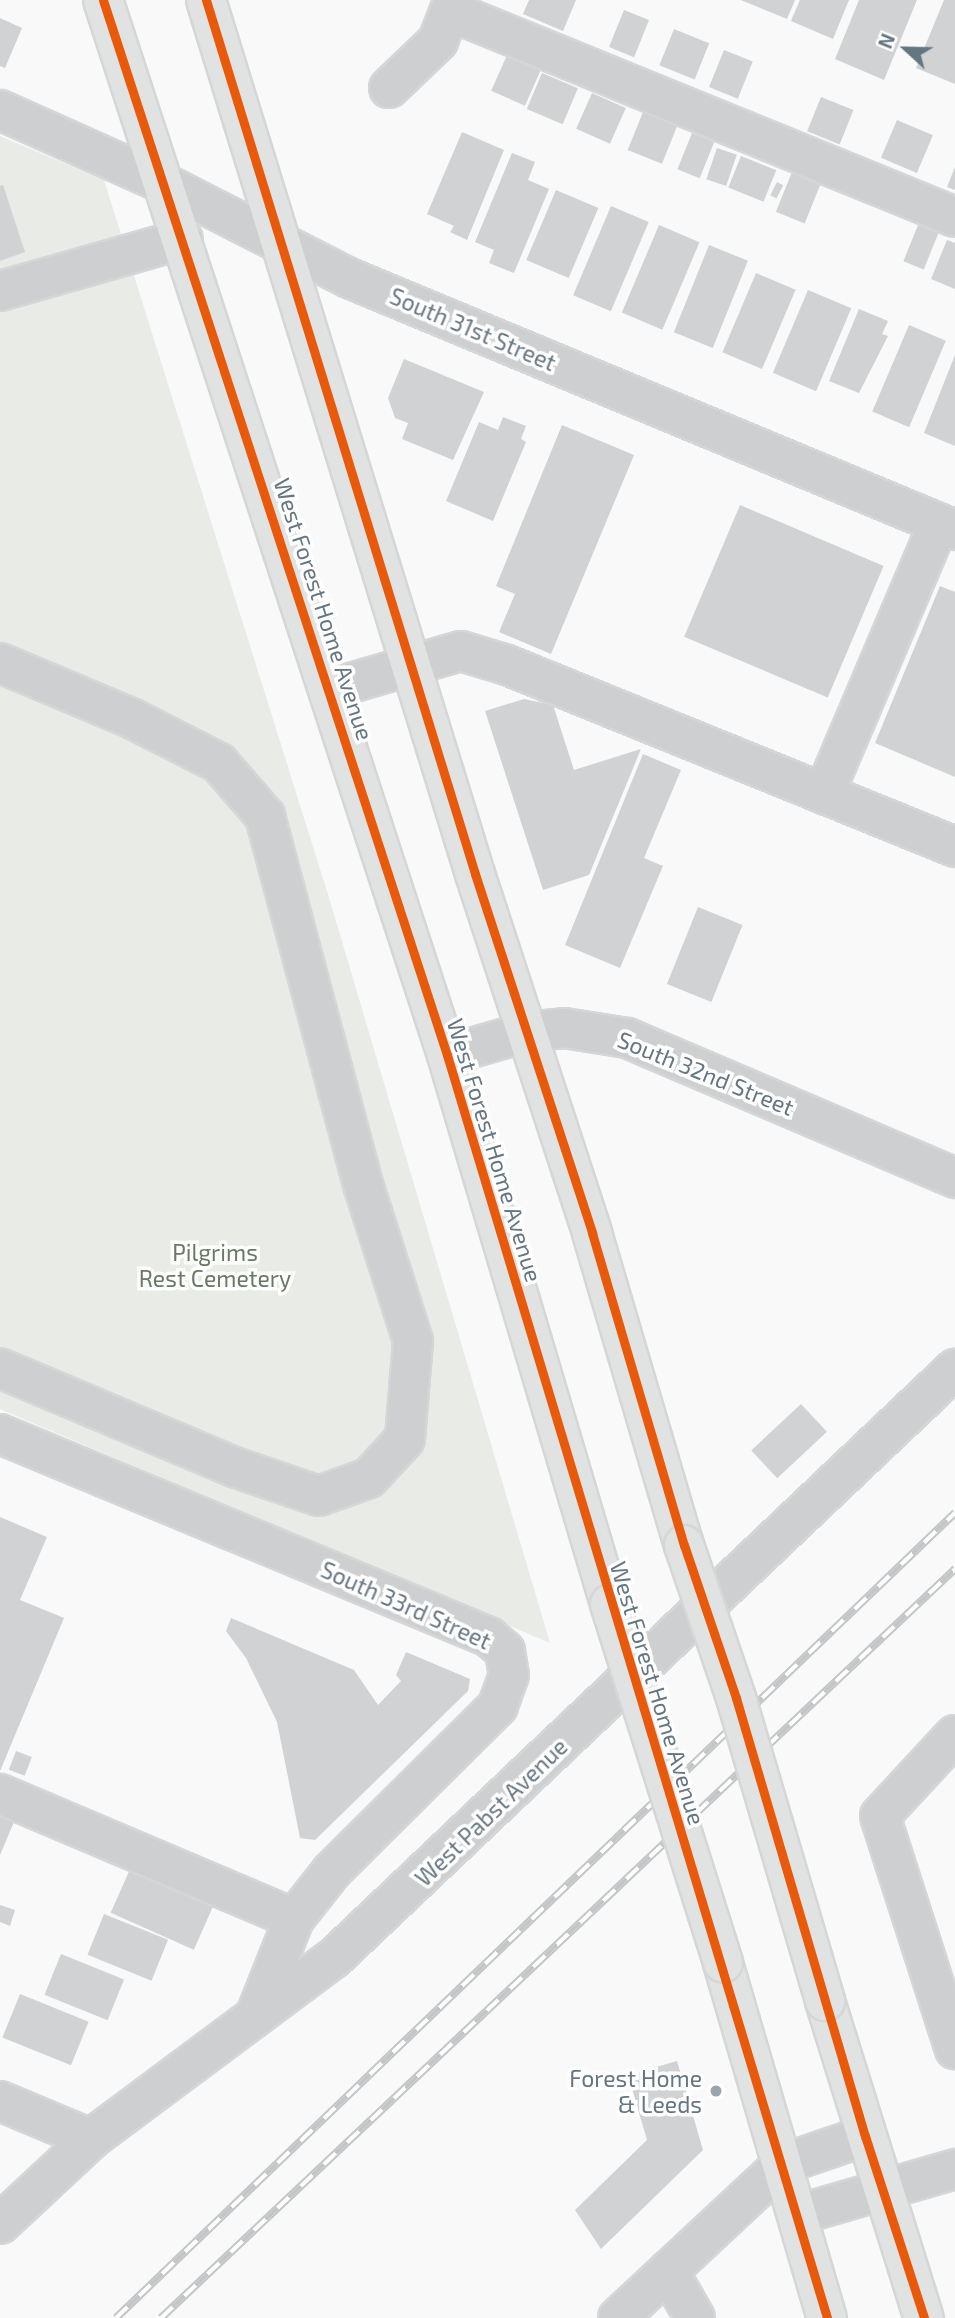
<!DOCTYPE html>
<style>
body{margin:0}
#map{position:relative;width:955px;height:2318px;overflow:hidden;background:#f9f9f9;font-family:"Exo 2",sans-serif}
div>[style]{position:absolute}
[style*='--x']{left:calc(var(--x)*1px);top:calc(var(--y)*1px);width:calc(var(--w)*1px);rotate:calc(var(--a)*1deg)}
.green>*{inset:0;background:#e8ebe6}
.building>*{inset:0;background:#d0d2d3;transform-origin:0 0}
.roads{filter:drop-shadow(2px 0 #d5d6d7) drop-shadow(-2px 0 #d5d6d7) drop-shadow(0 2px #d5d6d7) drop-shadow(0 -2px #d5d6d7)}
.minor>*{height:38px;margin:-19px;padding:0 19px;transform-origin:19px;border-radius:19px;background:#cecfd0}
.major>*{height:38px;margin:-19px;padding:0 19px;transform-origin:19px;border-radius:19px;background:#e1e2e2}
.rail>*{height:8px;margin-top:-4px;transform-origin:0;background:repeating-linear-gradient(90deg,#fff 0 16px,#c3c5c6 0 32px);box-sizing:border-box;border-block:2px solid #c3c5c6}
.bridges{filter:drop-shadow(2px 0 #d5d6d7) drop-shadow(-2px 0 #d5d6d7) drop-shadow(0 2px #d5d6d7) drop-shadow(0 -2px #d5d6d7)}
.major-bridge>*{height:38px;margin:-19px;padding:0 19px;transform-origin:19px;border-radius:19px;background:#e1e2e2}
.cycleway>*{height:9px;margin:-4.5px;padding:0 4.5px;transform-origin:4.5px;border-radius:4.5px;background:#e8590c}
.dots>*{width:19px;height:19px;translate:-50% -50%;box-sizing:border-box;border:4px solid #fff;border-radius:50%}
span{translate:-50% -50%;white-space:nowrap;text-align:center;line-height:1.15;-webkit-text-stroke:7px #fff;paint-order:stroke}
.street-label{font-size:23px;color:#657683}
.park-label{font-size:23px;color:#687a64}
.poi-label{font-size:23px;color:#657683}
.right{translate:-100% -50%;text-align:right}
.north{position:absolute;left:871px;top:14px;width:70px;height:70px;-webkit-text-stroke:5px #fff;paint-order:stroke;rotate:292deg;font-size:19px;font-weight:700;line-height:28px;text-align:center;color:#657683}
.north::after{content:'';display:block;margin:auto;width:24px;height:32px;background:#657683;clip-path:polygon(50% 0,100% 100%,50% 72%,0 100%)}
</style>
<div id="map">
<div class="green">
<div style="clip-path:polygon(0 136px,104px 180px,330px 901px,550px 1643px,0 1409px)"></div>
</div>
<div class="building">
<div style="clip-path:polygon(529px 0,576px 0,563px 31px,523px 14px)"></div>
<div style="clip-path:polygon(741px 0,795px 0,787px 19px)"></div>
<div style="clip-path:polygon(800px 0,849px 0,833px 39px,791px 21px)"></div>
<div style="clip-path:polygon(859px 0,917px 0,884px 80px,835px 59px)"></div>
<div style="clip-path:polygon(944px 0,955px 0,955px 84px,916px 68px)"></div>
<div style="left:624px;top:10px;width:27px;height:40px;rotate:22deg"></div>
<div style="clip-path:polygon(0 18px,22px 28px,5px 68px,0 66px)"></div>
<div style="left:674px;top:29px;width:38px;height:39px;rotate:22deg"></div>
<div style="left:724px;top:50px;width:31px;height:40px;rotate:22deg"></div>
<div style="left:507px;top:55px;width:37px;height:39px;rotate:24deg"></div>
<div style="left:542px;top:73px;width:39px;height:39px;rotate:23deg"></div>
<div style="left:592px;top:93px;width:37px;height:39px;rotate:24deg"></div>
<div style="left:821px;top:97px;width:35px;height:37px;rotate:22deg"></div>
<div style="left:643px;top:112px;width:37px;height:41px;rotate:22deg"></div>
<div style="left:897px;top:120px;width:39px;height:41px;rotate:23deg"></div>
<div style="clip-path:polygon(462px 132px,504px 150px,467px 240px,450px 232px,454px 226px,427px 214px)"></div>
<div style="left:692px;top:133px;width:24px;height:39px;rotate:22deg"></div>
<div style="left:717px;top:148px;width:21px;height:33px;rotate:19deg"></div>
<div style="clip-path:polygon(512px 153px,535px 162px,528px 180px,549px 189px,514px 273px,489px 263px,494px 250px,475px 242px)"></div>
<div style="left:741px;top:156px;width:38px;height:34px;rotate:22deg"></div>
<div style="clip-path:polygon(955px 167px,955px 190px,947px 187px)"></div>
<div style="left:792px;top:172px;width:31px;height:43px;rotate:22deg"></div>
<div style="left:777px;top:182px;width:7px;height:15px;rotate:27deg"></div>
<div style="clip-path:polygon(3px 185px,25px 252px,0 261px,0 186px)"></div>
<div style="left:556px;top:190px;width:46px;height:76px;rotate:23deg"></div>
<div style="left:611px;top:206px;width:41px;height:97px;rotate:23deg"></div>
<div style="left:659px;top:225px;width:44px;height:95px;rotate:23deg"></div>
<div style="left:918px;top:225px;width:22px;height:39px;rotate:22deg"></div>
<div style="clip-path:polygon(947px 240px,955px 243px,955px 289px,931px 279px)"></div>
<div style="left:709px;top:245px;width:42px;height:94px;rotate:22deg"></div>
<div style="left:756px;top:273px;width:43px;height:86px;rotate:23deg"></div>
<div style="left:808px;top:290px;width:47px;height:90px;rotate:23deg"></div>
<div style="clip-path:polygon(859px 309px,888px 321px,882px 334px,888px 336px,859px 393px,829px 381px)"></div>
<div style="left:909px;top:325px;width:40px;height:94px;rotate:23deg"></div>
<div style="clip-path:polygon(955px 355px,955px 446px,924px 433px)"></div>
<div style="clip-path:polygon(404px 359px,484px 392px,453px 460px,402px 439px,408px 423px,395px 418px,388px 398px)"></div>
<div style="clip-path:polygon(503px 417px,526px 426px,521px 439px,526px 442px,493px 521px,446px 501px,479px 422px,498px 430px)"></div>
<div style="clip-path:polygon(562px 425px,634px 455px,551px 654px,499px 632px,515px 594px,496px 586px)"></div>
<div style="left:740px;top:505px;width:156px;height:143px;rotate:23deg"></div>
<div style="clip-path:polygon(940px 586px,955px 592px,955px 777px,875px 743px)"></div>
<div style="clip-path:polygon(524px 699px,553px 705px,574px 770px,641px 749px,589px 875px,543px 890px,485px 711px)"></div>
<div style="clip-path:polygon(643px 754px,681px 770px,644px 858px,663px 866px,620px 968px,565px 945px)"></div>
<div style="left:698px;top:907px;width:48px;height:83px;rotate:22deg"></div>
<div style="left:801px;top:1404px;width:38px;height:68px;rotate:47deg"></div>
<div style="clip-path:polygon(0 1517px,47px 1537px,20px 1600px,64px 1618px,0 1771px)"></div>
<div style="clip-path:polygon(231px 1618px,354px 1670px,378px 1705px,401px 1681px,396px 1675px,406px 1652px,470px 1679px,468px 1691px,315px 1840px,300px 1838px,277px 1722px,246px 1658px,226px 1631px)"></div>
<div style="left:16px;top:1751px;width:17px;height:20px;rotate:21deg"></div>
<div style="clip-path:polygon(0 1816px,14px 1822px,0 1855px)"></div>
<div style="left:131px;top:1867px;width:91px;height:50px;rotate:24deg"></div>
<div style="clip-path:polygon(0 1905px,15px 1910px,10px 1926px,0 1922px)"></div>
<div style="left:104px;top:1914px;width:69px;height:44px;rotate:22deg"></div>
<div style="left:61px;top:1954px;width:68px;height:44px;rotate:22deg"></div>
<div style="left:20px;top:1994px;width:74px;height:47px;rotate:22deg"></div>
<div style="clip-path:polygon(677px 2061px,703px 2150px,601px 2249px,575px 2210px,647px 2140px,628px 2075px)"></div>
</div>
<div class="roads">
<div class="minor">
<div style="--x:450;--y:11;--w:545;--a:22.19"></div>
<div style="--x:389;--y:88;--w:68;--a:-43.8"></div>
<div style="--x:438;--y:41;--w:44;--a:-68.7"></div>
<div style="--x:0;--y:110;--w:179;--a:24.1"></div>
<div style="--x:163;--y:183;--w:209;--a:27.1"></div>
<div style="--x:349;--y:278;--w:656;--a:22.58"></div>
<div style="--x:0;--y:291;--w:190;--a:-15.9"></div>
<div style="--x:0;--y:663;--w:144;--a:22.8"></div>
<div style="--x:133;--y:719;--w:97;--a:27.1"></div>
<div style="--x:219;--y:763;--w:70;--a:49"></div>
<div style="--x:265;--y:816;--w:381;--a:75.1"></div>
<div style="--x:363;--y:1184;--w:165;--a:72.3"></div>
<div style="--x:413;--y:1341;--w:98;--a:94.7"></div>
<div style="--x:405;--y:1439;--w:53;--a:132.7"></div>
<div style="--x:369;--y:1478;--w:53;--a:160.2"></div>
<div style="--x:319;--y:1496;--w:90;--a:-161.2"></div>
<div style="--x:234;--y:1467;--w:254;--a:-157.1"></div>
<div style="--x:330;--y:689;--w:136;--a:-16.2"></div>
<div style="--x:461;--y:651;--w:48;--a:16.9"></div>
<div style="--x:507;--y:665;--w:484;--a:22.1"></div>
<div style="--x:824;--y:794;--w:294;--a:-67"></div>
<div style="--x:447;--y:1055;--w:82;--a:-16.2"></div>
<div style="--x:526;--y:1032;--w:38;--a:-6"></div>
<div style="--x:564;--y:1028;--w:64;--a:9"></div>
<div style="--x:627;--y:1038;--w:357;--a:23.1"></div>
<div style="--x:0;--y:1434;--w:529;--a:22.54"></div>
<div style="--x:489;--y:1637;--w:21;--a:41"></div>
<div style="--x:505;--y:1651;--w:24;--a:81"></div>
<div style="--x:509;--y:1675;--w:33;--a:110"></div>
<div style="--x:498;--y:1706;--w:235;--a:135.2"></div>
<div style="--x:331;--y:1872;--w:60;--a:128.2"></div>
<div style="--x:294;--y:1919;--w:105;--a:111.7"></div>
<div style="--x:955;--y:1735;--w:110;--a:132.8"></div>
<div style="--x:880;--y:1816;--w:245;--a:72.2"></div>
<div style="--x:0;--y:1794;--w:319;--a:23"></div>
<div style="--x:0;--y:2101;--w:99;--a:22.7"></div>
<div style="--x:797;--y:2215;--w:165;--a:-16.2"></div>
<div style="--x:0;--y:2224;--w:125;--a:-43"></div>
<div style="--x:91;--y:2139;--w:303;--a:-36.7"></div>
<div style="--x:334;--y:1958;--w:856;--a:-43.49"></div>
<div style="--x:668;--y:2271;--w:54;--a:60.1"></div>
<div style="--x:618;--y:2318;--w:226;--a:-43"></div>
<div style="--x:783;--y:2164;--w:87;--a:-18.9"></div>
</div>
<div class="major">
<div style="--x:103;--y:0;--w:1110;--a:71.94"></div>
<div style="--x:447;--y:1055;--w:573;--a:73.46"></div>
<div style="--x:206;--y:0;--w:914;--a:72.89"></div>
<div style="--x:475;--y:874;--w:378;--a:71.9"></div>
<div style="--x:592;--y:1233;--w:325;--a:73.6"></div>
<div style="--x:723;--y:1963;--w:370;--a:73.7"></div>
<div style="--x:825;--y:2001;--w:332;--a:72.7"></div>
</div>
</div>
<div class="rail">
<div style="--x:116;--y:2318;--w:1163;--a:-43.82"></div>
<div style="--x:161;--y:2318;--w:1092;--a:-43.33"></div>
</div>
<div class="bridges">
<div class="major-bridge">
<div style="--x:684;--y:1545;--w:162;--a:71.2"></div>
<div style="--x:736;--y:1698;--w:316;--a:73.6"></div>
<div style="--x:610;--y:1604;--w:376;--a:72.5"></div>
</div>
</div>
<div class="cycleway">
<div style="--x:103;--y:0;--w:1110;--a:71.94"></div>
<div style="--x:447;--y:1055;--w:1319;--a:73.25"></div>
<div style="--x:206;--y:0;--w:914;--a:72.89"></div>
<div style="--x:475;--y:874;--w:378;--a:71.9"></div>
<div style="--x:592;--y:1233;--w:325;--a:73.6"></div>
<div style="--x:684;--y:1545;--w:162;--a:71.2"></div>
<div style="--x:736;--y:1698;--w:457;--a:73.6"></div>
<div style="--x:865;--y:2136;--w:191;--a:72"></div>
</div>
<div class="dots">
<div style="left:716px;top:2091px;background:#99a4ac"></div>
</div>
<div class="street-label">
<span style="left:473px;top:329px;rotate:23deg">South 31st Street</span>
<span style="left:324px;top:609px;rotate:72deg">West Forest Home Avenue</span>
<span style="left:706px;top:1073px;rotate:22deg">South 32nd Street</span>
<span style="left:495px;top:1150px;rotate:73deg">West Forest Home Avenue</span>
<span style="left:406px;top:1605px;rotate:24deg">South 33rd Street</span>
<span style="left:658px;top:1693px;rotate:73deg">West Forest Home Avenue</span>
<span style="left:491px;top:1812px;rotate:-44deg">West Pabst Avenue</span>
</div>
<div class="park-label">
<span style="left:215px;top:1265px">Pilgrims<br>Rest Cemetery</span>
</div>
<div class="poi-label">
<span class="right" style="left:702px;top:2091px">Forest Home<br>&amp; Leeds</span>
</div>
<div class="north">N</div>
</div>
